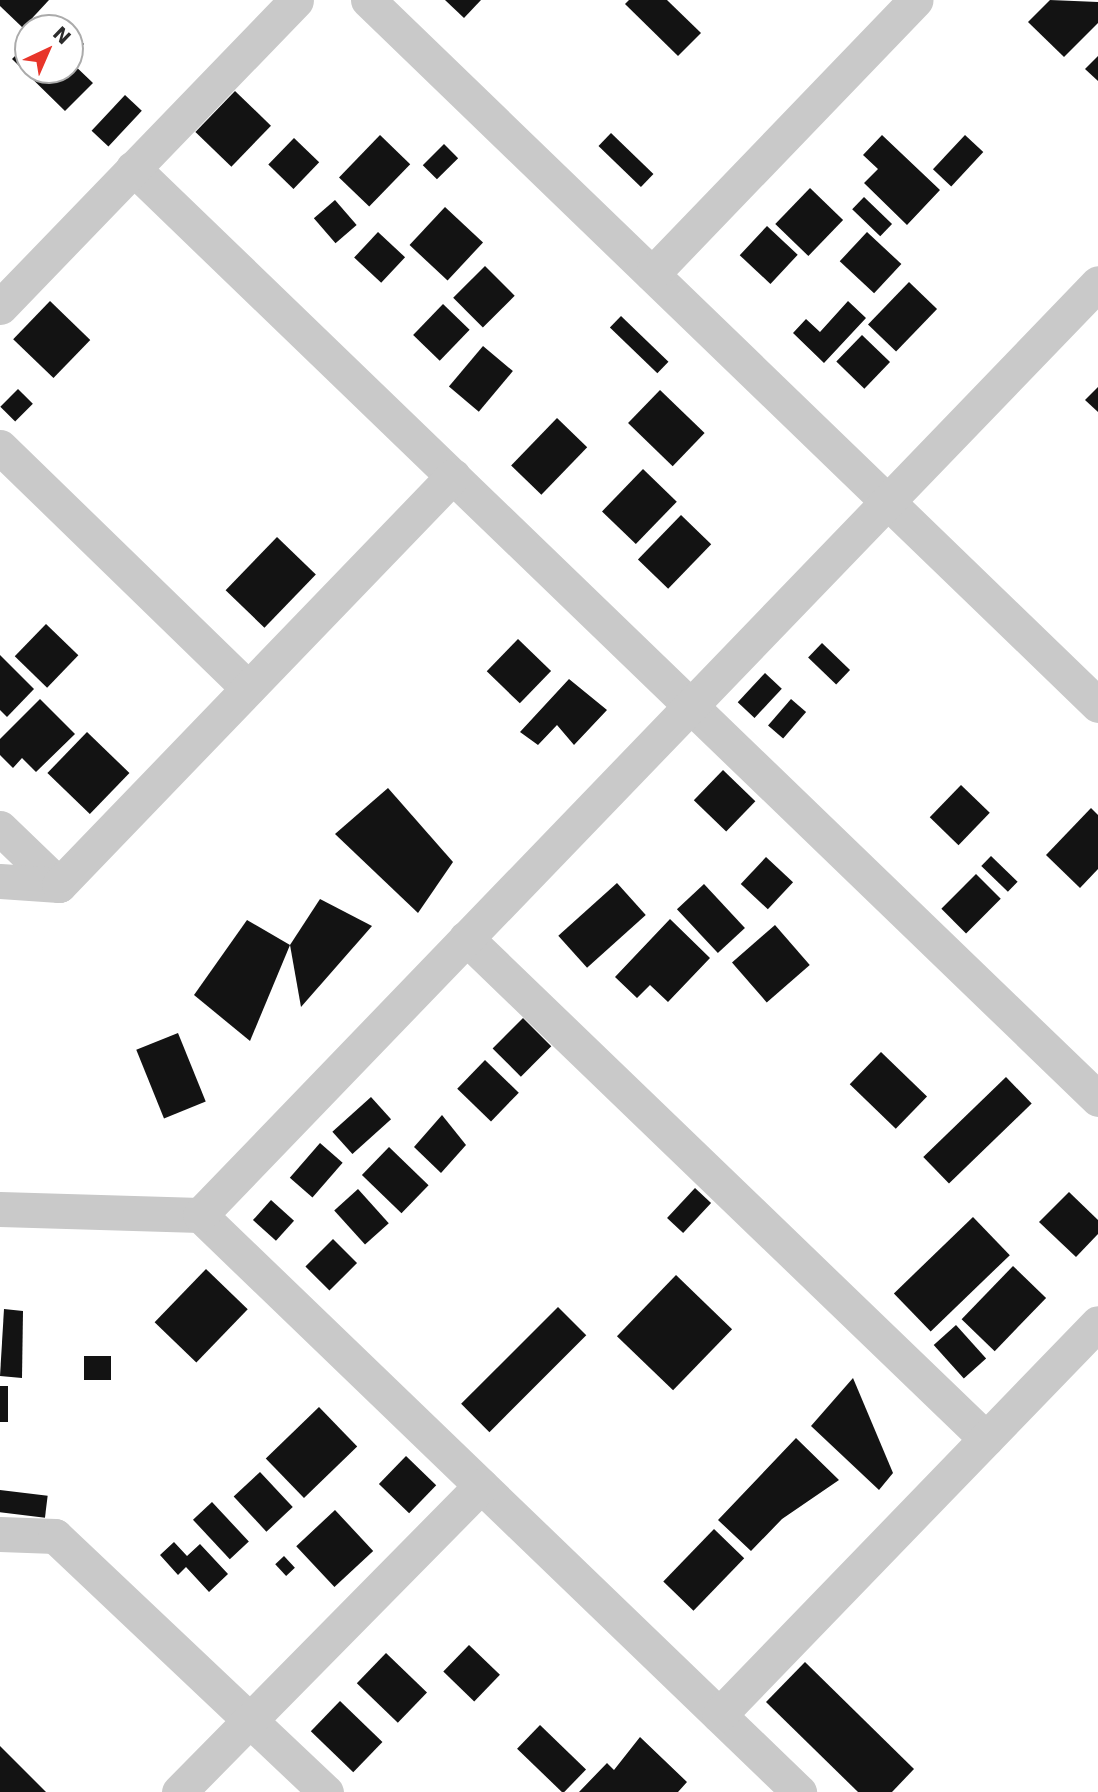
<!DOCTYPE html>
<style>
body{margin:0}
#map{position:relative;width:1098px;height:1792px;overflow:hidden;background:#fff;font-family:"DejaVu Sans",sans-serif}
div>[style]{position:absolute}
[style*='--x']{left:calc(var(--x)*1px);top:calc(var(--y)*1px);width:calc(var(--w)*1px);rotate:calc(var(--a)*1deg)}
.building>*{inset:0;background:#131313;transform-origin:0 0}
.minor>*{height:35px;margin:-17.5px;padding:0 17.5px;transform-origin:17.5px;border-radius:17.5px;background:#c9c9c9}
span{translate:-50% -50%;white-space:nowrap;text-align:center;line-height:1.15;-webkit-text-stroke:7px #fff;paint-order:stroke}
.north{position:absolute;left:14px;top:14px;width:70px;height:70px;box-sizing:border-box;background:#fff;border:2px solid #ababab;border-radius:50%;rotate:44deg;font-size:19px;font-weight:700;line-height:28px;text-align:center;color:#2c2c2c}
.north::after{content:'';display:block;margin:auto;width:24px;height:32px;background:#e8352a;clip-path:polygon(50% 0,100% 100%,50% 72%,0 100%)}
</style>
<div id="map">
<div class="building">
<div style="clip-path:polygon(0 0,49px 0,23px 28px,0 6px)"></div>
<div style="clip-path:polygon(445px 0,481px 0,464px 18px)"></div>
<div style="clip-path:polygon(629px 0,667px 0,701px 33px,678px 56px,625px 4px)"></div>
<div style="clip-path:polygon(1050px 0,1098px 2px,1098px 23px,1064px 57px,1028px 22px)"></div>
<div style="clip-path:polygon(55px 15px,68px 28px,42px 28px)"></div>
<div style="clip-path:polygon(70px 30px,84px 44px,70px 58px)"></div>
<div style="clip-path:polygon(28px 43px,28px 70px,70px 70px,70px 61px,93px 83px,65px 111px,12px 59px)"></div>
<div style="clip-path:polygon(1098px 56px,1098px 81px,1085px 69px)"></div>
<div style="left:235px;top:91px;width:50px;height:57px;rotate:44deg"></div>
<div style="left:125px;top:95px;width:23px;height:49px;rotate:43deg"></div>
<div style="left:611px;top:133px;width:59px;height:18px;rotate:44deg"></div>
<div style="left:380px;top:135px;width:42px;height:59px;rotate:44deg"></div>
<div style="clip-path:polygon(882px 135px,940px 190px,907px 225px,864px 183px,878px 169px,863px 155px)"></div>
<div style="left:965px;top:135px;width:25px;height:47px;rotate:43deg"></div>
<div style="left:294px;top:138px;width:35px;height:37px;rotate:44deg"></div>
<div style="left:444px;top:144px;width:20px;height:30px;rotate:45deg"></div>
<div style="left:810px;top:188px;width:46px;height:50px;rotate:44deg"></div>
<div style="left:864px;top:197px;width:39px;height:17px;rotate:44deg"></div>
<div style="left:335px;top:200px;width:33px;height:28px;rotate:49deg"></div>
<div style="left:445px;top:207px;width:52px;height:52px;rotate:43deg"></div>
<div style="left:767px;top:226px;width:42px;height:40px;rotate:43deg"></div>
<div style="left:378px;top:232px;width:37px;height:35px;rotate:43deg"></div>
<div style="left:867px;top:232px;width:47px;height:40px;rotate:43deg"></div>
<div style="left:485px;top:266px;width:42px;height:45px;rotate:45deg"></div>
<div style="left:909px;top:282px;width:39px;height:59px;rotate:44deg"></div>
<div style="left:50px;top:301px;width:56px;height:53px;rotate:44deg"></div>
<div style="clip-path:polygon(848px 301px,866px 318px,824px 363px,793px 333px,806px 319px,820px 332px)"></div>
<div style="left:443px;top:304px;width:37px;height:43px;rotate:44deg"></div>
<div style="left:621px;top:316px;width:66px;height:16px;rotate:44deg"></div>
<div style="left:862px;top:335px;width:39px;height:37px;rotate:44deg"></div>
<div style="left:483px;top:346px;width:39px;height:53px;rotate:40deg"></div>
<div style="clip-path:polygon(1098px 387px,1098px 412px,1085px 400px)"></div>
<div style="left:18px;top:389px;width:21px;height:25px;rotate:45deg"></div>
<div style="left:660px;top:390px;width:62px;height:46px;rotate:44deg"></div>
<div style="left:557px;top:418px;width:42px;height:66px;rotate:44deg"></div>
<div style="left:643px;top:469px;width:47px;height:59px;rotate:44deg"></div>
<div style="left:681px;top:515px;width:42px;height:62px;rotate:44deg"></div>
<div style="left:277px;top:537px;width:54px;height:74px;rotate:44deg"></div>
<div style="left:46px;top:624px;width:45px;height:45px;rotate:44deg"></div>
<div style="left:518px;top:639px;width:46px;height:45px;rotate:44deg"></div>
<div style="left:822px;top:643px;width:39px;height:20px;rotate:44deg"></div>
<div style="clip-path:polygon(0 655px,34px 689px,7px 717px,0 710px)"></div>
<div style="left:765px;top:673px;width:23px;height:40px;rotate:43deg"></div>
<div style="clip-path:polygon(569px 679px,607px 710px,574px 745px,557px 725px,538px 745px,520px 732px)"></div>
<div style="clip-path:polygon(40px 699px,75px 734px,36px 772px,22px 758px,13px 768px,0 755px,0 739px)"></div>
<div style="left:791px;top:699px;width:20px;height:35px;rotate:41deg"></div>
<div style="left:87px;top:732px;width:59px;height:57px;rotate:44deg"></div>
<div style="left:723px;top:770px;width:45px;height:42px;rotate:44deg"></div>
<div style="left:961px;top:785px;width:40px;height:45px;rotate:44deg"></div>
<div style="clip-path:polygon(388px 788px,453px 862px,418px 913px,335px 834px)"></div>
<div style="clip-path:polygon(1091px 808px,1098px 815px,1098px 869px,1080px 888px,1046px 855px)"></div>
<div style="left:991px;top:856px;width:37px;height:14px;rotate:44deg"></div>
<div style="left:766px;top:857px;width:37px;height:37px;rotate:43deg"></div>
<div style="left:976px;top:874px;width:35px;height:49px;rotate:45deg"></div>
<div style="left:617px;top:883px;width:43px;height:79px;rotate:48deg"></div>
<div style="left:704px;top:884px;width:60px;height:37px;rotate:47deg"></div>
<div style="clip-path:polygon(320px 899px,372px 926px,301px 1007px,290px 945px)"></div>
<div style="clip-path:polygon(670px 919px,710px 958px,668px 1002px,650px 985px,637px 998px,615px 977px)"></div>
<div style="clip-path:polygon(247px 920px,290px 945px,250px 1041px,194px 995px)"></div>
<div style="left:775px;top:925px;width:53px;height:57px;rotate:49deg"></div>
<div style="left:523px;top:1018px;width:40px;height:43px;rotate:45deg"></div>
<div style="left:178px;top:1033px;width:74px;height:45px;rotate:68deg"></div>
<div style="left:881px;top:1052px;width:64px;height:45px;rotate:44deg"></div>
<div style="left:485px;top:1060px;width:47px;height:40px;rotate:44deg"></div>
<div style="left:1006px;top:1077px;width:37px;height:115px;rotate:46deg"></div>
<div style="left:371px;top:1097px;width:30px;height:52px;rotate:48deg"></div>
<div style="clip-path:polygon(442px 1115px,466px 1145px,441px 1173px,414px 1147px)"></div>
<div style="left:320px;top:1143px;width:30px;height:46px;rotate:41deg"></div>
<div style="left:389px;top:1147px;width:55px;height:39px;rotate:44deg"></div>
<div style="left:695px;top:1188px;width:22px;height:41px;rotate:43deg"></div>
<div style="left:358px;top:1189px;width:46px;height:32px;rotate:48deg"></div>
<div style="clip-path:polygon(1069px 1192px,1098px 1220px,1098px 1234px,1076px 1257px,1039px 1222px)"></div>
<div style="left:271px;top:1200px;width:31px;height:27px;rotate:42deg"></div>
<div style="left:973px;top:1217px;width:53px;height:110px;rotate:46deg"></div>
<div style="left:333px;top:1239px;width:34px;height:39px;rotate:45deg"></div>
<div style="left:1013px;top:1266px;width:46px;height:74px;rotate:44deg"></div>
<div style="left:206px;top:1269px;width:58px;height:74px;rotate:44deg"></div>
<div style="left:676px;top:1275px;width:78px;height:85px;rotate:44deg"></div>
<div style="left:558px;top:1307px;width:40px;height:137px;rotate:45deg"></div>
<div style="clip-path:polygon(4px 1309px,23px 1311px,22px 1378px,0 1376px)"></div>
<div style="left:956px;top:1325px;width:45px;height:30px;rotate:48deg"></div>
<div style="left:84px;top:1356px;width:27px;height:24px"></div>
<div style="clip-path:polygon(853px 1378px,893px 1473px,879px 1490px,811px 1426px)"></div>
<div style="left:0;top:1386px;width:8px;height:36px"></div>
<div style="left:319px;top:1407px;width:55px;height:74px;rotate:46deg"></div>
<div style="clip-path:polygon(796px 1438px,839px 1480px,782px 1519px,751px 1551px,718px 1520px)"></div>
<div style="left:406px;top:1456px;width:42px;height:39px;rotate:44deg"></div>
<div style="left:260px;top:1472px;width:48px;height:36px;rotate:47deg"></div>
<div style="left:0;top:1490px;width:48px;height:22px;rotate:7deg"></div>
<div style="left:212px;top:1502px;width:54px;height:26px;rotate:47deg"></div>
<div style="left:335px;top:1510px;width:56px;height:53px;rotate:47deg"></div>
<div style="left:714px;top:1529px;width:42px;height:73px;rotate:44deg"></div>
<div style="clip-path:polygon(174px 1542px,187px 1556px,200px 1544px,228px 1574px,209px 1592px,186px 1567px,178px 1575px,160px 1555px)"></div>
<div style="left:284px;top:1556px;width:16px;height:12px;rotate:47deg"></div>
<div style="left:469px;top:1645px;width:43px;height:37px;rotate:44deg"></div>
<div style="left:386px;top:1653px;width:57px;height:42px;rotate:44deg"></div>
<div style="clip-path:polygon(805px 1662px,914px 1769px,892px 1792px,858px 1792px,766px 1702px)"></div>
<div style="left:340px;top:1701px;width:59px;height:42px;rotate:44deg"></div>
<div style="left:540px;top:1725px;width:64px;height:33px;rotate:44deg"></div>
<div style="clip-path:polygon(640px 1737px,687px 1782px,678px 1792px,579px 1792px,607px 1763px,614px 1770px)"></div>
<div style="clip-path:polygon(0 1746px,46px 1792px,0 1792px)"></div>
</div>
<div class="minor">
<div style="--x:368;--y:0;--w:1015;--a:44"></div>
<div style="--x:133;--y:168;--w:1341;--a:43.97"></div>
<div style="--x:652;--y:274;--w:380;--a:-46.1"></div>
<div style="--x:0;--y:307;--w:426;--a:-46"></div>
<div style="--x:0;--y:447;--w:346;--a:44.2"></div>
<div style="--x:0;--y:828;--w:82;--a:44"></div>
<div style="--x:0;--y:881;--w:59;--a:3.9"></div>
<div style="--x:59;--y:885;--w:568;--a:-46.07"></div>
<div style="--x:466;--y:938;--w:722;--a:43.93"></div>
<div style="--x:0;--y:1209;--w:200;--a:1.7"></div>
<div style="--x:200;--y:1215;--w:832;--a:43.93"></div>
<div style="--x:200;--y:1215;--w:1294;--a:-46.06"></div>
<div style="--x:0;--y:1534;--w:55;--a:2.1"></div>
<div style="--x:55;--y:1536;--w:373;--a:43.4"></div>
<div style="--x:719;--y:1715;--w:545;--a:-45.97"></div>
<div style="--x:179;--y:1792;--w:430;--a:-45.4"></div>
</div>
<div class="north">N</div>
</div>
